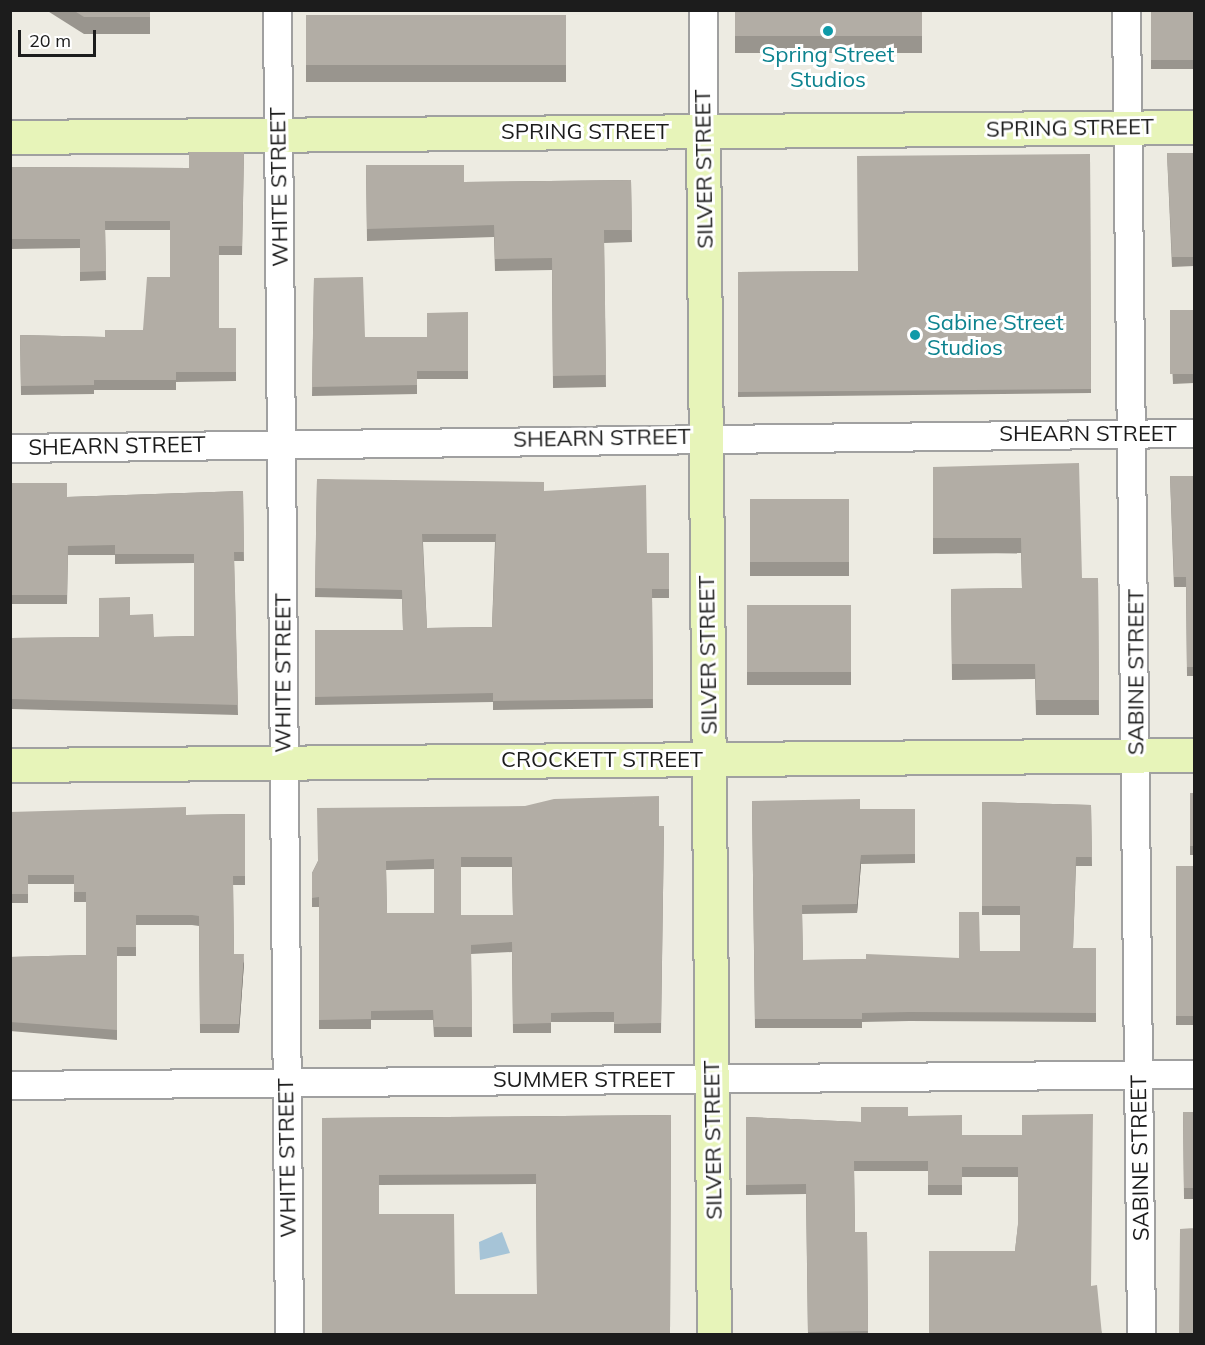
<!DOCTYPE html>
<style>
body{margin:0}
#map{position:relative;width:1205px;height:1345px;overflow:hidden;background:#edebe2;font-family:Mulish,sans-serif}
div>[style]{position:absolute}
[style*='--x']{left:calc(var(--x)*1px);top:calc(var(--y)*1px);width:calc(var(--w)*1px);rotate:calc(var(--a)*1deg)}
.water>*{inset:0;background:#a6c4d7}
.roads{filter:drop-shadow(2px 0 #a0a0a0) drop-shadow(-2px 0 #a0a0a0) drop-shadow(0 2px #a0a0a0) drop-shadow(0 -2px #a0a0a0)}
.street>*{height:27px;margin:-13.5px;padding:0 13.5px;transform-origin:13.5px;border-radius:13.5px;background:#fff}
.secondary>*{height:33px;margin:-16.5px;padding:0 16.5px;transform-origin:16.5px;border-radius:16.5px;background:#e7f4b9}
.wall>*{inset:0;background:#99958e;transform-origin:0 0}
.shaded-wall>*{inset:0;background:#7d7974}
.building>*{inset:0;background:#b2ada5;transform-origin:0 0}
.dots>*{width:16px;height:16px;translate:-50% -50%;box-sizing:border-box;border:3px solid #fff;border-radius:50%}
span{translate:-50% -50%;white-space:nowrap;text-align:center;line-height:1.15;-webkit-text-stroke:6px #fff;paint-order:stroke}
.culture-label{font-size:22px;color:#0d838f}
.left{translate:0 -50%;text-align:left}
.street-label{font-size:22px;color:#1c1c1c}
.frame{position:absolute;inset:0;border:12px solid #1c1c1c;pointer-events:none}
.scale{position:absolute;left:18px;top:30px;width:78px;height:27px;box-sizing:border-box;border:3px solid #1c1c1c;border-top:0;padding-left:8px;font-size:18px;line-height:21px;white-space:nowrap;color:#1c1c1c;-webkit-text-stroke:4px #fff;paint-order:stroke}
</style>
<div id="map">
<div class="water">
<div style="clip-path:polygon(502px 1232px,510px 1253px,480px 1260px,479px 1242px)"></div>
</div>
<div class="roads">
<div class="street">
<div style="--x:277;--y:10;--w:1324;--a:89.48"></div>
<div style="--x:703;--y:10;--w:121;--a:90"></div>
<div style="--x:1126;--y:10;--w:1324;--a:89.35"></div>
<div style="--x:10;--y:448;--w:1184;--a:-0.73"></div>
<div style="--x:10;--y:1085;--w:1184;--a:-0.53"></div>
</div>
<div class="secondary">
<div style="--x:703;--y:131;--w:1203;--a:89.48"></div>
<div style="--x:10;--y:137;--w:1184;--a:-0.48"></div>
<div style="--x:10;--y:765;--w:1184;--a:-0.48"></div>
</div>
</div>
<div class="wall">
<div style="clip-path:polygon(46px 10px,150px 10px,150px 34px,84px 34px)"></div>
<div style="left:735px;top:10px;width:187px;height:43px"></div>
<div style="left:1151px;top:10px;width:43px;height:59px"></div>
<div style="left:566px;top:15px;width:67px;height:260px;rotate:90deg"></div>
<div style="clip-path:polygon(244px 152px,242px 255px,219px 255px,219px 328px,236px 328px,236px 381px,176px 382px,176px 390px,94px 390px,94px 394px,21px 395px,20px 335px,105px 337px,143px 330px,170px 277px,170px 230px,105px 230px,106px 280px,80px 281px,80px 248px,10px 249px,10px 167px,189px 168px)"></div>
<div style="clip-path:polygon(1167px 153px,1194px 153px,1194px 266px,1172px 267px)"></div>
<div style="clip-path:polygon(1090px 154px,1091px 393px,738px 397px,738px 272px,858px 271px)"></div>
<div style="clip-path:polygon(366px 165px,464px 182px,631px 180px,632px 242px,604px 243px,606px 387px,553px 388px,552px 270px,495px 271px,494px 237px,367px 241px)"></div>
<div style="clip-path:polygon(314px 278px,365px 337px,427px 337px,468px 312px,468px 379px,417px 379px,417px 394px,312px 396px)"></div>
<div style="clip-path:polygon(1194px 310px,1194px 383px,1173px 384px,1170px 320px)"></div>
<div style="clip-path:polygon(933px 467px,1082px 578px,1098px 578px,1099px 715px,1036px 715px,1035px 679px,952px 680px,951px 589px,1022px 588px,1021px 553px,933px 554px)"></div>
<div style="clip-path:polygon(1170px 476px,1194px 476px,1194px 676px,1187px 676px,1186px 587px,1174px 587px)"></div>
<div style="clip-path:polygon(evenodd,317px 479px,544px 491px,647px 553px,669px 553px,669px 598px,652px 598px,653px 708px,493px 710px,493px 702px,315px 705px,315px 630px,403px 630px,402px 599px,315px 597px,317px 479px,423px 542px,495px 542px,492px 627px,427px 628px,423px 542px)"></div>
<div style="clip-path:polygon(evenodd,10px 483px,67px 497px,243px 491px,244px 561px,234px 561px,238px 715px,12px 709px,12px 720px,10px 720px,10px 483px,68px 555px,115px 555px,115px 564px,194px 563px,194px 636px,154px 637px,130px 615px,99px 637px,11px 638px,11px 604px,67px 604px,68px 555px)"></div>
<div style="left:849px;top:499px;width:77px;height:99px;rotate:90deg"></div>
<div style="left:851px;top:605px;width:80px;height:104px;rotate:90deg"></div>
<div style="left:1190px;top:793px;width:4px;height:62px"></div>
<div style="clip-path:polygon(752px 801px,860px 809px,915px 809px,915px 863px,861px 864px,857px 913px,802px 914px,803px 960px,959px 958px,980px 951px,1020px 951px,1020px 915px,982px 915px,982px 802px,1091px 805px,1092px 866px,1076px 866px,1073px 948px,1096px 948px,1096px 1022px,909px 1021px,862px 1022px,862px 1028px,755px 1028px)"></div>
<div style="clip-path:polygon(10px 812px,186px 815px,245px 814px,245px 885px,233px 885px,234px 954px,244px 963px,239px 1033px,200px 1033px,199px 926px,192px 925px,136px 925px,136px 956px,117px 956px,117px 1040px,10px 1031px,10px 957px,86px 955px,86px 902px,74px 902px,74px 884px,28px 884px,28px 903px,10px 903px)"></div>
<div style="clip-path:polygon(evenodd,659px 826px,664px 826px,661px 1033px,614px 1033px,614px 1022px,551px 1022px,551px 1033px,513px 1033px,512px 952px,471px 954px,472px 1037px,434px 1037px,433px 1020px,371px 1020px,371px 1029px,319px 1029px,319px 907px,312px 907px,312px 873px,318px 861px,659px 826px,461px 867px,512px 867px,513px 915px,461px 915px,461px 867px,659px 826px,434px 869px,434px 913px,387px 913px,386px 870px,434px 869px)"></div>
<div style="left:1176px;top:866px;width:18px;height:159px"></div>
<div style="clip-path:polygon(1183px 1112px,1194px 1112px,1194px 1228px,1194px 1199px,1184px 1199px)"></div>
<div style="clip-path:polygon(evenodd,671px 1115px,670px 1335px,322px 1335px,322px 1118px,671px 1115px,536px 1184px,537px 1294px,455px 1294px,379px 1214px,379px 1185px,536px 1184px)"></div>
<div style="clip-path:polygon(908px 1116px,962px 1135px,1022px 1135px,1091px 1286px,1102px 1335px,1015px 1251px,1018px 1225px,1018px 1177px,962px 1177px,962px 1195px,928px 1195px,928px 1171px,854px 1171px,855px 1232px,867px 1232px,868px 1335px,808px 1335px,806px 1194px,746px 1195px,746px 1117px,861px 1122px)"></div>
</div>
<div class="shaded-wall">
<div style="clip-path:polygon(861px 855px,861px 864px,857px 913px,857px 904px)"></div>
<div style="clip-path:polygon(244px 954px,244px 963px,239px 1033px,239px 1024px)"></div>
</div>
<div class="building">
<div style="clip-path:polygon(73px 10px,150px 10px,150px 17px,84px 17px)"></div>
<div style="left:735px;top:10px;width:187px;height:26px"></div>
<div style="left:1151px;top:10px;width:43px;height:50px"></div>
<div style="left:566px;top:15px;width:50px;height:260px;rotate:90deg"></div>
<div style="clip-path:polygon(189px 152px,244px 152px,242px 246px,219px 246px,219px 328px,236px 328px,236px 372px,176px 372px,176px 380px,94px 380px,94px 385px,21px 386px,20px 335px,105px 337px,105px 330px,143px 330px,147px 277px,170px 277px,170px 221px,105px 221px,106px 271px,80px 272px,80px 239px,10px 239px,10px 167px,189px 168px)"></div>
<div style="clip-path:polygon(1167px 153px,1194px 153px,1194px 257px,1172px 257px)"></div>
<div style="clip-path:polygon(1090px 154px,1091px 389px,738px 392px,738px 272px,858px 271px,857px 156px)"></div>
<div style="clip-path:polygon(366px 165px,464px 165px,464px 182px,631px 180px,632px 230px,604px 230px,606px 375px,553px 376px,552px 258px,495px 259px,494px 225px,367px 229px)"></div>
<div style="clip-path:polygon(363px 277px,365px 337px,427px 337px,427px 313px,468px 312px,468px 371px,417px 371px,417px 385px,312px 387px,314px 278px)"></div>
<div style="left:1170px;top:310px;width:24px;height:64px"></div>
<div style="clip-path:polygon(1079px 463px,1082px 578px,1098px 578px,1099px 700px,1036px 700px,1035px 664px,952px 664px,951px 589px,1022px 588px,1021px 538px,933px 538px,933px 467px)"></div>
<div style="clip-path:polygon(1170px 476px,1194px 476px,1194px 667px,1187px 667px,1186px 577px,1174px 577px)"></div>
<div style="clip-path:polygon(evenodd,317px 479px,544px 482px,544px 491px,646px 485px,647px 553px,669px 553px,669px 589px,652px 589px,653px 699px,493px 701px,493px 693px,315px 697px,315px 630px,403px 630px,402px 590px,315px 588px,317px 479px,422px 534px,496px 534px,492px 627px,427px 628px,422px 534px)"></div>
<div style="clip-path:polygon(evenodd,10px 483px,67px 483px,67px 497px,243px 491px,244px 552px,234px 552px,238px 705px,12px 699px,12px 710px,10px 710px,10px 483px,115px 545px,115px 554px,194px 554px,194px 636px,154px 637px,153px 614px,130px 615px,130px 597px,99px 598px,99px 637px,11px 638px,11px 595px,67px 595px,68px 546px,115px 545px)"></div>
<div style="left:849px;top:499px;width:63px;height:99px;rotate:90deg"></div>
<div style="left:851px;top:605px;width:67px;height:104px;rotate:90deg"></div>
<div style="left:1190px;top:793px;width:4px;height:53px"></div>
<div style="clip-path:polygon(evenodd,659px 796px,659px 826px,664px 826px,661px 1023px,614px 1024px,614px 1012px,594px 1012px,551px 1013px,551px 1023px,513px 1024px,512px 942px,471px 945px,472px 1027px,434px 1027px,433px 1010px,371px 1011px,371px 1019px,319px 1020px,319px 897px,312px 898px,312px 873px,318px 861px,317px 808px,525px 806px,554px 799px,659px 796px,461px 857px,512px 857px,513px 915px,461px 915px,461px 857px,659px 796px,434px 859px,434px 913px,387px 913px,386px 861px,434px 859px)"></div>
<div style="clip-path:polygon(860px 799px,860px 809px,915px 809px,915px 854px,861px 855px,857px 904px,802px 905px,803px 960px,866px 959px,866px 954px,959px 958px,959px 912px,979px 912px,980px 951px,1020px 951px,1020px 906px,982px 906px,982px 802px,1091px 805px,1092px 857px,1076px 857px,1073px 948px,1096px 948px,1096px 1013px,909px 1012px,862px 1013px,862px 1019px,755px 1019px,752px 801px)"></div>
<div style="clip-path:polygon(186px 807px,186px 815px,245px 814px,245px 876px,233px 876px,234px 954px,244px 954px,239px 1024px,200px 1024px,199px 916px,192px 915px,136px 915px,136px 947px,117px 947px,117px 1030px,10px 1022px,10px 957px,86px 955px,86px 892px,74px 892px,74px 875px,28px 875px,28px 894px,10px 894px,10px 812px)"></div>
<div style="left:1176px;top:866px;width:18px;height:150px"></div>
<div style="clip-path:polygon(861px 1107px,908px 1107px,908px 1116px,962px 1115px,962px 1135px,1022px 1135px,1022px 1115px,1093px 1114px,1091px 1286px,1097px 1285px,1102px 1335px,929px 1334px,929px 1251px,1015px 1251px,1018px 1224px,1018px 1167px,962px 1167px,962px 1185px,928px 1185px,928px 1161px,854px 1161px,855px 1232px,867px 1232px,868px 1331px,808px 1332px,806px 1184px,746px 1185px,746px 1117px,861px 1122px)"></div>
<div style="clip-path:polygon(1183px 1112px,1194px 1112px,1194px 1335px,1179px 1335px,1180px 1229px,1194px 1228px,1194px 1188px,1184px 1188px)"></div>
<div style="clip-path:polygon(evenodd,671px 1115px,670px 1335px,322px 1335px,322px 1118px,671px 1115px,536px 1174px,537px 1294px,455px 1294px,454px 1214px,379px 1214px,379px 1175px,536px 1174px)"></div>
</div>
<div class="dots">
<div style="left:828px;top:31px;background:#0f9aa8"></div>
<div style="left:915px;top:335px;background:#0f9aa8"></div>
</div>
<div class="culture-label">
<span style="left:828px;top:67px">Spring Street<br>Studios</span>
<span class="left" style="left:927px;top:335px">Sabine Street<br>Studios</span>
</div>
<div class="street-label">
<span style="left:1070px;top:128px;rotate:-1deg">SPRING STREET</span>
<span style="left:585px;top:132px">SPRING STREET</span>
<span style="left:704px;top:169px;rotate:-91deg">SILVER STREET</span>
<span style="left:279px;top:187px;rotate:-91deg">WHITE STREET</span>
<span style="left:1088px;top:434px">SHEARN STREET</span>
<span style="left:602px;top:438px;rotate:-1deg">SHEARN STREET</span>
<span style="left:117px;top:446px;rotate:-1deg">SHEARN STREET</span>
<span style="left:708px;top:655px;rotate:-91deg">SILVER STREET</span>
<span style="left:1136px;top:672px;rotate:-90deg">SABINE STREET</span>
<span style="left:283px;top:673px;rotate:-90deg">WHITE STREET</span>
<span style="left:602px;top:760px">CROCKETT STREET</span>
<span style="left:584px;top:1080px">SUMMER STREET</span>
<span style="left:713px;top:1140px;rotate:-91deg">SILVER STREET</span>
<span style="left:287px;top:1158px;rotate:-91deg">WHITE STREET</span>
<span style="left:1140px;top:1158px;rotate:-91deg">SABINE STREET</span>
</div>
<div class="frame"></div>
<div class="scale">20 m</div>
</div>
